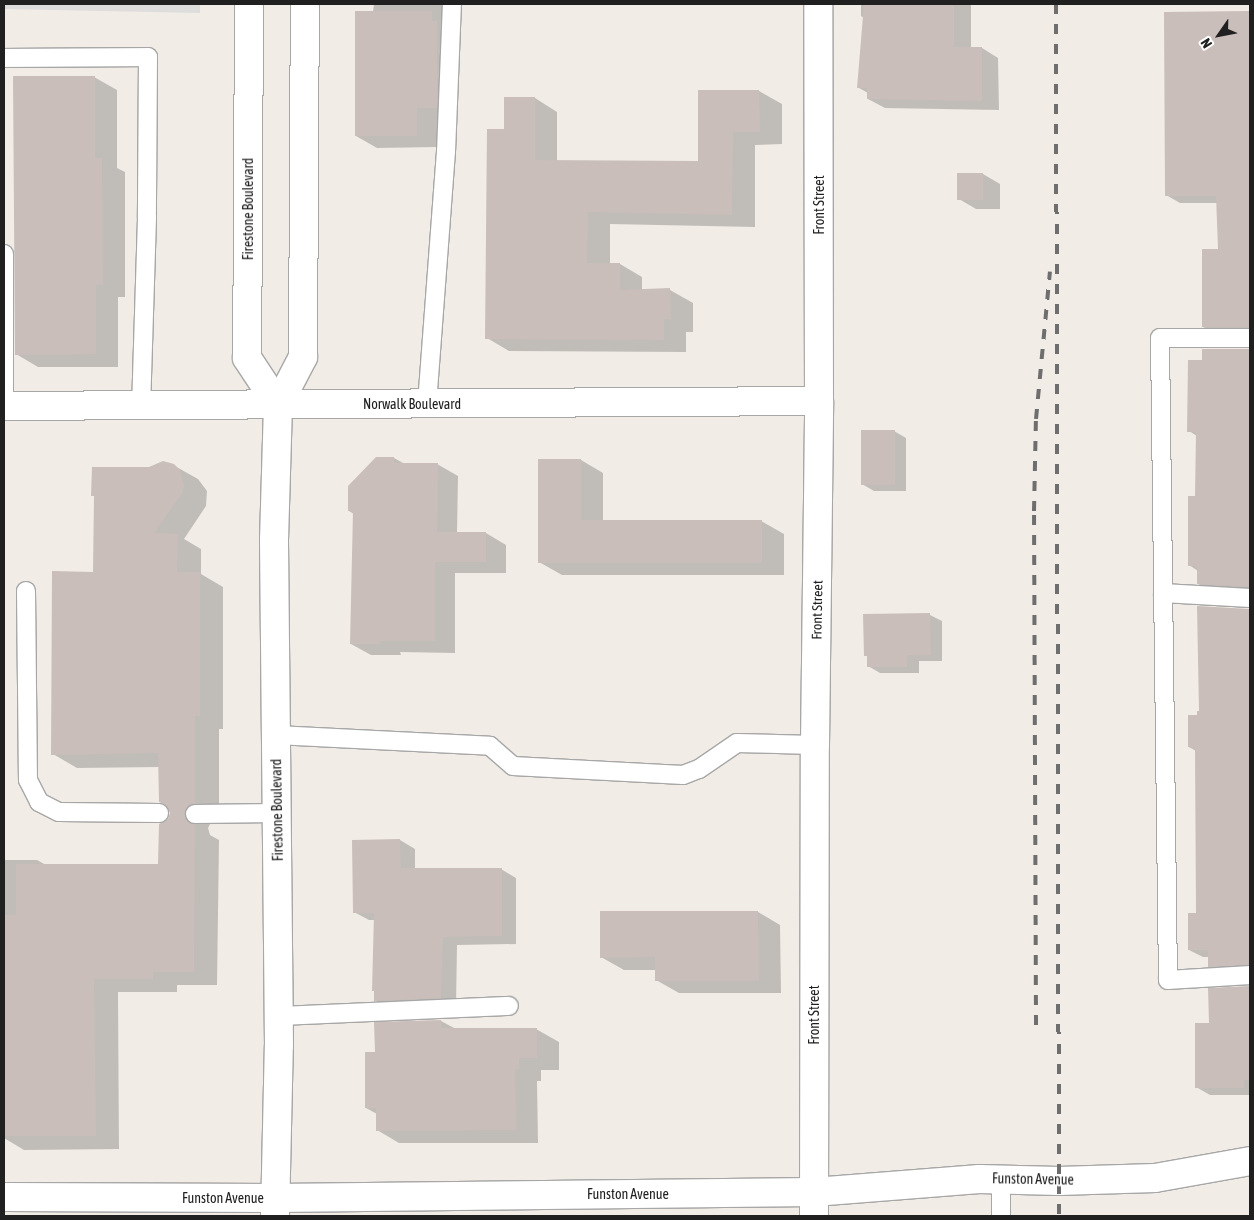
<!DOCTYPE html>
<style>
body{margin:0}
#map{position:relative;width:1254px;height:1220px;overflow:hidden;background:#f1ece6;font-family:"Asap Condensed",sans-serif}
div>[style]{position:absolute}
[style*='--x']{left:calc(var(--x)*1px);top:calc(var(--y)*1px);width:calc(var(--w)*1px);rotate:calc(var(--a)*1deg)}
.residential>*{inset:0;background:#dedddd}
.shadow>*{inset:0;background:#0003}
.building>*{inset:0;background:#c9beb9;transform-origin:0 0}
.roads{filter:drop-shadow(1px 0 #a7a7a7) drop-shadow(-1px 0 #a7a7a7) drop-shadow(0 1px #a7a7a7) drop-shadow(0 -1px #a7a7a7)}
.service>*{height:18px;margin:-9px;padding:0 9px;transform-origin:9px;border-radius:9px;background:#fff}
.minor>*{height:28px;margin:-14px;padding:0 14px;transform-origin:14px;border-radius:14px;background:#fff}
.tertiary>*{height:28px;margin:-14px;padding:0 14px;transform-origin:14px;border-radius:14px;background:#fff}
.rail>*{height:4px;margin-top:-2px;transform-origin:0;background:repeating-linear-gradient(90deg,#6e6e6e 0 10px,transparent 0 20px)}
span{translate:-50% -50%;white-space:nowrap;text-align:center;line-height:1.15;-webkit-text-stroke:4px #fff;paint-order:stroke}
.street-label{font-size:14px;color:#202020}
.frame{position:absolute;inset:0;border:5px solid #202020;pointer-events:none}
.north{position:absolute;left:1194px;top:10px;width:50px;height:50px;-webkit-text-stroke:4px #fff;paint-order:stroke;rotate:237deg;font-size:14px;font-weight:700;line-height:20px;text-align:center;color:#202020}
.north::after{content:'';display:block;margin:auto;width:18px;height:22px;background:#202020;clip-path:polygon(50% 0,100% 100%,50% 72%,0 100%)}
</style>
<div id="map">
<div class="residential">
<div style="clip-path:polygon(4px 4px,200px 4px,200px 13px,4px 9px)"></div>
</div>
<div class="shadow">
<div style="clip-path:polygon(374px 4px,453px 4px,457px 34px,457px 120px,437px 120px,437px 147px,377px 148px,356px 136px)"></div>
<div style="clip-path:polygon(861px 4px,971px 4px,971px 48px,982px 48px,998px 58px,999px 110px,885px 108px,868px 99px,868px 93px,859px 88px,864px 18px,861px 16px)"></div>
<div style="clip-path:polygon(1250px 12px,1250px 334px,1217px 334px,1203px 327px,1219px 250px,1217px 203px,1180px 203px,1166px 195px,1166px 13px)"></div>
<div style="clip-path:polygon(94px 77px,117px 90px,117px 168px,125px 172px,125px 297px,118px 297px,118px 367px,38px 367px,16px 354px)"></div>
<div style="clip-path:polygon(759px 91px,782px 104px,782px 144px,755px 145px,755px 227px,610px 224px,610px 264px,620px 264px,642px 277px,642px 290px,670px 290px,693px 303px,693px 332px,686px 332px,686px 352px,509px 351px,487px 338px,505px 130px,535px 98px,557px 112px,557px 162px,699px 163px)"></div>
<div style="clip-path:polygon(983px 174px,1000px 184px,1000px 209px,976px 209px,959px 199px)"></div>
<div style="clip-path:polygon(1250px 349px,1250px 594px,1212px 591px,1198px 584px,1198px 571px,1189px 565px,1197px 497px,1197px 436px,1189px 431px,1203px 362px,1203px 350px)"></div>
<div style="clip-path:polygon(894px 431px,906px 438px,906px 491px,874px 491px,862px 484px)"></div>
<div style="clip-path:polygon(394px 458px,405px 464px,437px 464px,458px 476px,457px 533px,486px 533px,506px 545px,506px 573px,455px 573px,455px 653px,400px 652px,401px 655px,371px 655px,351px 644px,354px 514px,349px 511px)"></div>
<div style="clip-path:polygon(581px 460px,603px 473px,603px 521px,761px 521px,784px 534px,784px 575px,562px 575px,539px 562px)"></div>
<div style="clip-path:polygon(173px 465px,198px 479px,207px 491px,206px 506px,184px 539px,201px 549px,201px 574px,223px 587px,223px 729px,219px 729px,219px 817px,213px 818px,208px 828px,210px 835px,219px 840px,217px 985px,177px 985px,177px 992px,118px 992px,119px 1149px,24px 1150px,4px 1138px,4px 860px,37px 860px,46px 865px,160px 866px,171px 812px,167px 806px,160px 802px,160px 767px,77px 768px,53px 754px,94px 573px,150px 469px)"></div>
<div style="clip-path:polygon(1199px 607px,1250px 610px,1250px 972px,1223px 974px,1210px 966px,1210px 957px,1203px 957px,1189px 950px,1197px 914px,1196px 751px,1189px 747px,1200px 712px)"></div>
<div style="clip-path:polygon(930px 615px,942px 621px,942px 661px,919px 661px,919px 673px,880px 673px,868px 666px)"></div>
<div style="clip-path:polygon(400px 840px,415px 849px,415px 869px,501px 869px,516px 878px,516px 944px,457px 945px,456px 1006px,390px 1009px,375px 1000px,375px 920px,369px 920px,354px 912px,354px 841px)"></div>
<div style="clip-path:polygon(758px 912px,780px 925px,781px 993px,679px 993px,656px 980px,656px 970px,624px 970px,601px 957px)"></div>
<div style="clip-path:polygon(1250px 987px,1250px 1095px,1210px 1095px,1196px 1087px,1210px 1024px,1210px 989px)"></div>
<div style="clip-path:polygon(441px 1021px,456px 1029px,536px 1029px,559px 1042px,559px 1070px,541px 1070px,541px 1081px,537px 1081px,538px 1143px,399px 1143px,377px 1130px,377px 1114px,366px 1108px,376px 1053px)"></div>
</div>
<div class="building">
<div style="clip-path:polygon(864px 4px,954px 4px,954px 47px,982px 47px,982px 101px,867px 99px,867px 88px,857px 88px)"></div>
<div style="clip-path:polygon(355px 11px,432px 11px,432px 21px,437px 21px,437px 108px,417px 108px,417px 136px,355px 136px)"></div>
<div style="clip-path:polygon(1250px 11px,1250px 327px,1202px 327px,1202px 249px,1218px 249px,1216px 196px,1165px 196px,1164px 12px)"></div>
<div style="clip-path:polygon(13px 76px,95px 76px,95px 158px,102px 158px,103px 285px,96px 285px,96px 354px,15px 355px)"></div>
<div style="clip-path:polygon(698px 90px,759px 90px,760px 132px,733px 132px,732px 215px,588px 212px,587px 263px,620px 263px,620px 290px,670px 288px,671px 319px,664px 319px,664px 340px,485px 339px,487px 129px,504px 129px,504px 97px,535px 97px,535px 160px,698px 161px)"></div>
<div style="left:957px;top:173px;width:26px;height:27px"></div>
<div style="clip-path:polygon(1202px 349px,1250px 349px,1249px 587px,1197px 584px,1197px 566px,1188px 566px,1188px 496px,1195px 496px,1196px 432px,1187px 432px,1188px 360px,1202px 360px)"></div>
<div style="left:861px;top:430px;width:34px;height:55px"></div>
<div style="clip-path:polygon(376px 457px,394px 457px,394px 463px,438px 463px,437px 532px,486px 532px,486px 562px,435px 562px,435px 641px,380px 641px,381px 644px,350px 644px,353px 511px,348px 511px,348px 486px)"></div>
<div style="clip-path:polygon(538px 459px,581px 459px,581px 520px,762px 520px,762px 563px,538px 563px)"></div>
<div style="clip-path:polygon(163px 461px,174px 464px,180px 470px,184px 485px,183px 492px,154px 533px,178px 534px,177px 572px,200px 572px,200px 716px,195px 716px,195px 803px,189px 805px,184px 814px,186px 820px,195px 825px,194px 972px,153px 972px,153px 979px,94px 979px,96px 1136px,4px 1136px,4px 915px,16px 915px,16px 864px,158px 864px,159px 824px,168px 819px,170px 813px,165px 804px,159px 802px,158px 753px,51px 755px,52px 571px,93px 572px,94px 496px,91px 496px,92px 467px,149px 467px)"></div>
<div style="clip-path:polygon(1197px 606px,1249px 609px,1250px 965px,1208px 967px,1208px 950px,1188px 950px,1188px 913px,1196px 913px,1195px 748px,1188px 747px,1188px 715px,1197px 715px,1197px 711px,1199px 711px)"></div>
<div style="clip-path:polygon(930px 613px,931px 655px,907px 655px,907px 667px,867px 667px,867px 656px,864px 656px,863px 614px)"></div>
<div style="clip-path:polygon(400px 839px,401px 868px,502px 868px,502px 936px,443px 937px,441px 998px,374px 1001px,374px 991px,372px 991px,374px 913px,353px 913px,352px 840px)"></div>
<div style="clip-path:polygon(600px 911px,758px 911px,759px 981px,655px 981px,655px 957px,600px 958px)"></div>
<div style="clip-path:polygon(1250px 986px,1250px 1080px,1244px 1080px,1244px 1088px,1195px 1088px,1195px 1023px,1209px 1023px,1208px 988px)"></div>
<div style="clip-path:polygon(441px 1020px,441px 1028px,537px 1028px,537px 1058px,519px 1058px,519px 1069px,515px 1069px,516px 1130px,376px 1131px,376px 1108px,365px 1108px,365px 1052px,375px 1052px,374px 1022px)"></div>
</div>
<div class="roads">
<div class="service">
<div style="--x:4;--y:58;--w:144;--a:-0.4"></div>
<div style="--x:148;--y:57;--w:161;--a:90.4"></div>
<div style="--x:147;--y:218;--w:186;--a:91.8"></div>
<div style="--x:4;--y:254;--w:152;--a:90"></div>
<div style="--x:1250;--y:338;--w:90;--a:180"></div>
<div style="--x:1160;--y:338;--w:642;--a:89.29"></div>
<div style="--x:1168;--y:980;--w:82;--a:-3.5"></div>
<div style="--x:427;--y:404;--w:253;--a:-85.7"></div>
<div style="--x:446;--y:152;--w:148;--a:-87.7"></div>
<div style="--x:26;--y:591;--w:189;--a:89.4"></div>
<div style="--x:28;--y:780;--w:25;--a:63"></div>
<div style="--x:39;--y:802;--w:22;--a:27"></div>
<div style="--x:59;--y:812;--w:100;--a:0.6"></div>
<div style="--x:1163;--y:593;--w:87;--a:3.3"></div>
<div style="--x:276;--y:735;--w:214;--a:2.9"></div>
<div style="--x:490;--y:746;--w:30;--a:41"></div>
<div style="--x:513;--y:766;--w:170;--a:3"></div>
<div style="--x:683;--y:775;--w:17;--a:-21"></div>
<div style="--x:699;--y:769;--w:46;--a:-34.4"></div>
<div style="--x:737;--y:743;--w:78;--a:1.5"></div>
<div style="--x:195;--y:814;--w:82;--a:-0.7"></div>
<div style="--x:278;--y:1016;--w:231;--a:-2.5"></div>
<div style="--x:1001;--y:1179;--w:37;--a:90"></div>
</div>
<div class="minor">
<div style="--x:4;--y:406;--w:815;--a:-0.35"></div>
<div style="--x:4;--y:1197;--w:271;--a:0.2"></div>
<div style="--x:275;--y:1198;--w:539;--a:-0.64"></div>
<div style="--x:814;--y:1192;--w:166;--a:-4.5"></div>
<div style="--x:979;--y:1179;--w:80;--a:1.4"></div>
<div style="--x:1059;--y:1181;--w:96;--a:-1.8"></div>
<div style="--x:1155;--y:1178;--w:97;--a:-10.1"></div>
</div>
<div class="tertiary">
<div style="--x:249;--y:4;--w:354;--a:90.3"></div>
<div style="--x:247;--y:358;--w:56;--a:56.6"></div>
<div style="--x:275;--y:1216;--w:171;--a:-88.7"></div>
<div style="--x:279;--y:1045;--w:505;--a:-90.57"></div>
<div style="--x:274;--y:540;--w:135;--a:-88.3"></div>
<div style="--x:278;--y:405;--w:54;--a:-62.5"></div>
<div style="--x:303;--y:357;--w:353;--a:-89.7"></div>
<div style="--x:814;--y:1216;--w:471;--a:-89.9"></div>
<div style="--x:815;--y:745;--w:344;--a:-89.3"></div>
<div style="--x:819;--y:401;--w:397;--a:-90.1"></div>
</div>
</div>
<div class="rail">
<div style="--x:1056;--y:4;--w:1212;--a:89.86"></div>
<div style="--x:1036;--y:1025;--w:514;--a:-90.22"></div>
<div style="--x:1034;--y:511;--w:92;--a:-88.8"></div>
<div style="--x:1036;--y:419;--w:148;--a:-84.6"></div>
</div>
<div class="street-label">
<span style="left:819px;top:205px;rotate:-90deg">Front Street</span>
<span style="left:248px;top:209px;rotate:-90deg">Firestone Boulevard</span>
<span style="left:412px;top:404px">Norwalk Boulevard</span>
<span style="left:817px;top:610px;rotate:-89deg">Front Street</span>
<span style="left:277px;top:810px;rotate:-91deg">Firestone Boulevard</span>
<span style="left:814px;top:1015px;rotate:-90deg">Front Street</span>
<span style="left:1033px;top:1179px;rotate:1deg">Funston Avenue</span>
<span style="left:628px;top:1194px">Funston Avenue</span>
<span style="left:223px;top:1198px">Funston Avenue</span>
</div>
<div class="frame"></div>
<div class="north">N</div>
</div>
